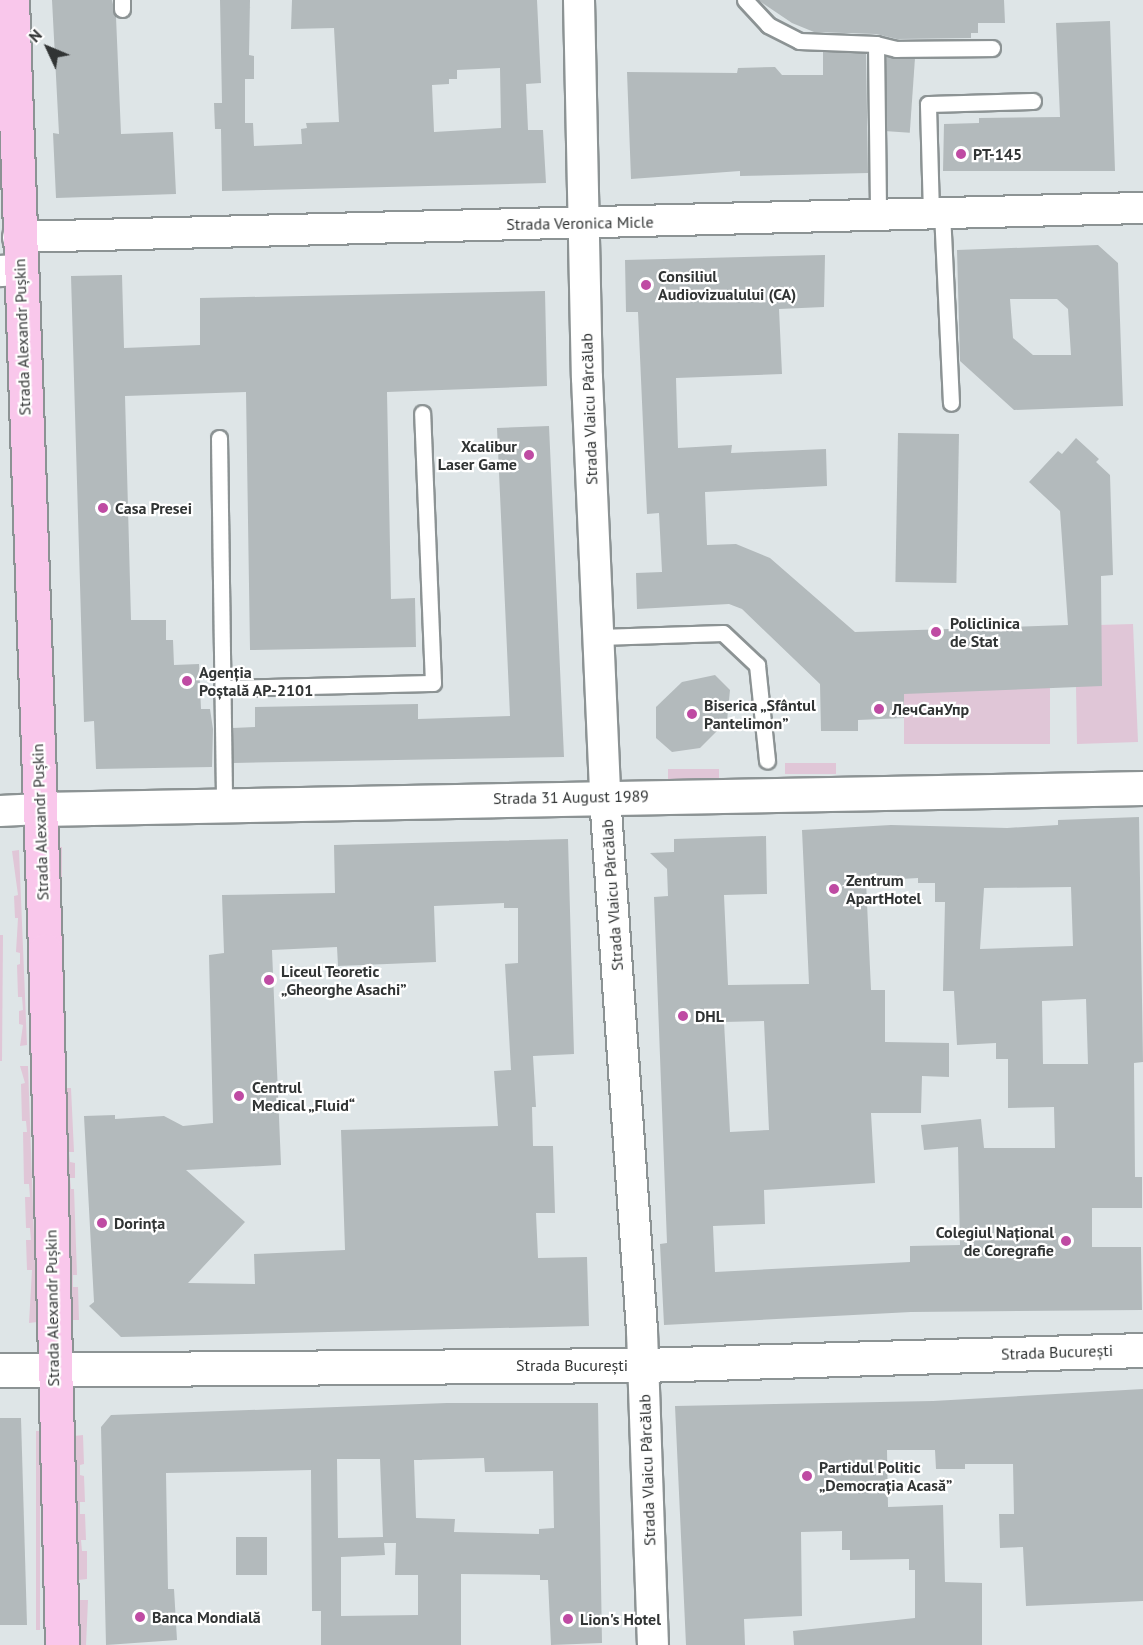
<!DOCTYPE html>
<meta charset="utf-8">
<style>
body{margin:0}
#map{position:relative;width:1143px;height:1645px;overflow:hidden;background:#dee5e7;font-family:"PT Sans",sans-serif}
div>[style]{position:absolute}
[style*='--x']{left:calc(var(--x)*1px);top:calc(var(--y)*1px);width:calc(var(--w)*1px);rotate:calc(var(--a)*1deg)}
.green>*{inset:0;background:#e0c6d7;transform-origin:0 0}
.building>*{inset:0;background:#b3babc;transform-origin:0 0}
.roads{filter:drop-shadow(2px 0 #8c9394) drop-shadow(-2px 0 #8c9394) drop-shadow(0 2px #8c9394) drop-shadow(0 -2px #8c9394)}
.lane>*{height:15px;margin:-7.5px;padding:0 7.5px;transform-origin:7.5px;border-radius:7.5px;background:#fff}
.street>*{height:30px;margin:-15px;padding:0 15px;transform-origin:15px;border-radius:15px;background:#fff}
.secondary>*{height:33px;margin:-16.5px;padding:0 16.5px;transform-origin:16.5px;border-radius:16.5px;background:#fff}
.primary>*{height:33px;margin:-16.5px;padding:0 16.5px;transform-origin:16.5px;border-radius:16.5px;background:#f9c7eb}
.dots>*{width:16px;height:16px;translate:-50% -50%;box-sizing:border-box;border:3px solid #fff;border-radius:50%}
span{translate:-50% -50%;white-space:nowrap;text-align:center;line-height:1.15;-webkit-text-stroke:4.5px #fff;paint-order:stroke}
.poi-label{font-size:16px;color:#313434;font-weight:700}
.left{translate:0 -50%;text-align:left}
.right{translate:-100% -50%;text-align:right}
.street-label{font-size:16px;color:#313434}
.north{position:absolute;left:18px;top:18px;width:60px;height:60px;-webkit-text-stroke:4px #fff;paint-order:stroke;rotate:314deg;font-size:16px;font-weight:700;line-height:24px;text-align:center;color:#313434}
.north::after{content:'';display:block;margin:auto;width:21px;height:27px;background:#313434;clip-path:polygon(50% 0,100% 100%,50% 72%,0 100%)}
</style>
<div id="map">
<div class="green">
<div style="clip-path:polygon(1133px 624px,1138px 742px,1077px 744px,1076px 687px,1099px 625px)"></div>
<div style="left:1050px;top:688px;width:56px;height:146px;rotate:90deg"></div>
<div style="left:836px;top:763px;width:11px;height:51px;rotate:90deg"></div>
<div style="left:719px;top:769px;width:10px;height:51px;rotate:90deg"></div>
<div style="left:54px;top:847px;width:8px;height:52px"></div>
<div style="clip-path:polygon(19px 850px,27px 1045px,20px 1046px,23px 1025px,19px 1024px,19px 1011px,23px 1010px,22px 997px,18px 997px,17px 965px,20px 964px,20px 953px,16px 952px,18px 918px,15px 918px,14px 896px,18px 895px,12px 851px)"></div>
<div style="clip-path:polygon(0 935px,3px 935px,2px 1061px,0 1061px)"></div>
<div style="clip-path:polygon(20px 1066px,28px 1066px,37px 1322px,29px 1323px,32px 1270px,27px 1270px,26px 1240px,31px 1240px,30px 1228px,26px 1228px,25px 1197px,30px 1197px,29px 1184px,24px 1184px,23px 1132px,27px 1132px,26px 1121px,22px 1121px,21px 1084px,25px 1083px)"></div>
<div style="clip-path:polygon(62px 1088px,71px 1088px,74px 1152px,69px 1152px,70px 1162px,75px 1163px,75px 1178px,70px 1178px,71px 1189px,74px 1189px,77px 1275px,73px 1275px,73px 1287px,78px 1287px,79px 1320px,71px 1320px)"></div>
<div style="left:36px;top:1431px;width:4px;height:199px"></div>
<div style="clip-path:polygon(83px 1435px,84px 1464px,80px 1465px,80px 1475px,84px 1476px,85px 1502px,80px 1502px,80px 1514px,85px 1514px,86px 1540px,81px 1540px,82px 1551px,87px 1551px,87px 1579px,78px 1580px,74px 1436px)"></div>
<div style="clip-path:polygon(80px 1600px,88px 1600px,86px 1645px,80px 1645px)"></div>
</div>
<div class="building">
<div style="clip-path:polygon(52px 0,112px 0,116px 17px,121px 134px,173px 132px,176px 194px,56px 198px,53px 133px,59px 134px)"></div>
<div style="clip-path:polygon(evenodd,220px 0,250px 0,249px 55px,254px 56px,254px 79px,245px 79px,245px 123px,253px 123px,254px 146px,302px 144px,301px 129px,307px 128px,306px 123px,339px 122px,334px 28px,291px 29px,292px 0,537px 0,541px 83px,526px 84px,528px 130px,543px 130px,546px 183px,222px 191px,221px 129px,215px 129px,214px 103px,222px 103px,220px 0,500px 68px,501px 128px,434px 132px,432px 85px,449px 84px,449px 79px,457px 79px,457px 70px,500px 68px)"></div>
<div style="clip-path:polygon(758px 0,1004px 0,1005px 23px,978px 23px,978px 33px,971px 33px,971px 38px,897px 39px,876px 34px,814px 32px,792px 23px)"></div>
<div style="clip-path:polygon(1110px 21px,1115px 171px,943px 171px,944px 124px,979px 123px,979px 118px,1060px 117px,1056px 23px)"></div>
<div style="clip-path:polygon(823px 52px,866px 53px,868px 173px,740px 176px,740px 171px,631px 179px,627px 72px,737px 73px,738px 68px,775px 67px,782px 75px,823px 75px)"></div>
<div style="left:886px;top:57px;width:29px;height:74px;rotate:4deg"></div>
<div style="clip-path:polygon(evenodd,1098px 245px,1118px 263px,1123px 406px,1014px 410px,960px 361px,957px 250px,1098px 245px,1010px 299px,1057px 299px,1068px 309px,1071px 355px,1033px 355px,1013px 338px,1010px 299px)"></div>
<div style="clip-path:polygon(825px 255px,824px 307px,779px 309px,782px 374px,676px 378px,678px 448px,732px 445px,731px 453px,826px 449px,827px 486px,705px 492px,707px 545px,736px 544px,770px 558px,855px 632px,1068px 625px,1060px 511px,1029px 482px,1058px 451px,1062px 454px,1076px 438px,1099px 459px,1096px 462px,1110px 475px,1113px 575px,1101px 576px,1102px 686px,904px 694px,904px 718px,858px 720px,858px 731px,821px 731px,820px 684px,742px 609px,729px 604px,637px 609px,636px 573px,662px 572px,659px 513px,647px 514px,638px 312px,626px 312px,625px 260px)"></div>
<div style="clip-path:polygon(122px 275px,124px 348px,200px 345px,200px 298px,545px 291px,547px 386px,387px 392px,391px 599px,415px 598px,416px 647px,250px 650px,246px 392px,125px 396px,131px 620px,166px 620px,166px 640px,173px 640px,174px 665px,199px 664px,201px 709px,210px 709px,213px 729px,212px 767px,96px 769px,94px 721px,84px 722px,71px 276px)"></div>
<div style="clip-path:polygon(549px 426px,564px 757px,233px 763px,233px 728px,255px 727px,255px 707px,418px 704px,418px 719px,510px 716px,497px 428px)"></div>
<div style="left:898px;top:433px;width:61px;height:149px;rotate:1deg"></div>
<div style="clip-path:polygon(715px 675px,730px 690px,727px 721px,700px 748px,672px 752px,656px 738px,656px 707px,682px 682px)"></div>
<div style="clip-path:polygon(evenodd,1139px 817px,1143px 1062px,1134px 1063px,1135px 1177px,1142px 1177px,1142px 1208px,1092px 1208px,1092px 1247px,1141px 1247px,1142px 1310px,911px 1312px,664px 1325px,660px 1244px,667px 1243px,654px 897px,668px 896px,667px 869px,650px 853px,674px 852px,674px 839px,766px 836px,767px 894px,724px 895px,728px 985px,809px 984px,802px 830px,891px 825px,1007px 828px,1058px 825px,1058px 820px,1139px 817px,918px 878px,918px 883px,935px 883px,935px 902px,945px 902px,943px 991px,954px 991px,957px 1045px,996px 1043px,996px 1059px,1008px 1059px,1008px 1108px,1054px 1107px,1055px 1148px,984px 1148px,981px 1119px,921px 1125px,924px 1150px,958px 1147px,960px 1245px,910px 1246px,910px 1262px,715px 1272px,713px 1226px,765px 1224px,764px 1190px,875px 1183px,871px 1113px,921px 1113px,922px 1076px,949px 1077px,949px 1043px,885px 1042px,885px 990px,871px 990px,866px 881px,918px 878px,1139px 817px,1071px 887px,1073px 946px,980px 949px,984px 888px,1071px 887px,1139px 817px,1086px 999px,1088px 1064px,1043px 1064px,1042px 1001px,1086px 999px,1139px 817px,764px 1021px,769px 1130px,730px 1132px,724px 1022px,764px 1021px)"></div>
<div style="clip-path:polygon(evenodd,568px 839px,574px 1054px,533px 1056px,536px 1107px,532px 1107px,533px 1146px,553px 1146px,555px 1213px,536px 1213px,538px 1258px,587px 1257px,589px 1326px,121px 1337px,89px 1306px,94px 1302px,84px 1116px,115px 1115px,115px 1119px,164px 1116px,183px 1126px,213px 1123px,209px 955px,224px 953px,222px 895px,335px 893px,334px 845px,568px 839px,504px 903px,504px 908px,518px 908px,518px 963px,505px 964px,511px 1070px,494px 1071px,498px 1126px,341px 1130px,345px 1250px,254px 1254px,255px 1284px,188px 1283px,245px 1222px,186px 1170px,281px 1165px,272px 950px,337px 947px,338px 966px,436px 962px,434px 906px,504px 903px)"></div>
<div style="clip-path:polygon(1143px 1389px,1143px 1601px,1026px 1606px,1023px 1547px,1000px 1548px,999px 1514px,1014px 1514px,1013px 1464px,965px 1464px,965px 1469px,936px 1469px,935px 1450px,887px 1450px,888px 1507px,943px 1505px,945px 1582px,982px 1583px,982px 1645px,794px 1645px,793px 1631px,915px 1618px,915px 1570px,909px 1570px,909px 1559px,850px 1560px,850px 1550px,842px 1550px,842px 1531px,801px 1532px,802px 1616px,744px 1619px,745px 1645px,686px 1645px,675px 1406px,933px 1401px)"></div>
<div style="clip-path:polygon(evenodd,447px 1403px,598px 1403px,602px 1643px,551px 1645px,548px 1580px,540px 1580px,540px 1575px,461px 1574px,461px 1645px,321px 1645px,321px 1611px,312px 1611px,311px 1470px,166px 1473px,168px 1589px,174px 1589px,177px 1640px,106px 1645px,101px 1427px,111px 1415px,447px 1403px,484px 1458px,485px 1472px,553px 1471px,554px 1528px,539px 1529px,539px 1534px,454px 1532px,455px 1519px,416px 1518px,414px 1460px,484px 1458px,447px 1403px,337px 1459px,380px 1459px,383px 1537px,338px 1538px,337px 1459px,447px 1403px,384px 1543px,396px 1543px,395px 1575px,418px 1575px,418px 1615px,341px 1616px,341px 1557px,385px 1555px,384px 1543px)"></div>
<div style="clip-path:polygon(0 1418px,21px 1418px,27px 1625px,0 1625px)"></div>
<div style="left:267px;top:1537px;width:38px;height:31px;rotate:90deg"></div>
</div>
<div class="roads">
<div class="lane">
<div style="--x:122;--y:0;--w:9;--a:90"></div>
<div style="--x:745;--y:0;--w:34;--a:47"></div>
<div style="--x:768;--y:25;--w:35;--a:27"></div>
<div style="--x:799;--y:41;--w:77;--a:2.2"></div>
<div style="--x:876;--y:44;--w:171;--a:89.3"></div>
<div style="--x:876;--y:44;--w:21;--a:14"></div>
<div style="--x:896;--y:49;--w:96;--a:-0.6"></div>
<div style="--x:942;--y:212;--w:191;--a:87.3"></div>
<div style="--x:931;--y:213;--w:109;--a:-91.6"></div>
<div style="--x:928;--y:104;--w:105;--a:-1.6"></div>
<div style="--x:219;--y:438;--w:368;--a:89.2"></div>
<div style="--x:599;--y:637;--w:124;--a:-1.8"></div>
<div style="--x:723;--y:633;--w:47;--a:43.3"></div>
<div style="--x:757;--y:665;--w:96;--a:84"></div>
<div style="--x:224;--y:688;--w:209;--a:-1.4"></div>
<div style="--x:433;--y:683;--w:270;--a:-92.3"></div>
</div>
<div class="street">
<div style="--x:579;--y:0;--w:378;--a:88.8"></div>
<div style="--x:587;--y:378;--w:418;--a:87.5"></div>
<div style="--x:605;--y:796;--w:536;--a:86.04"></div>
<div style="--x:642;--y:1331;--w:314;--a:88"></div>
<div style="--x:18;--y:237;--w:1125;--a:-1.48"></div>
<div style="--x:0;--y:271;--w:19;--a:-3"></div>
<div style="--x:0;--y:811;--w:40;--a:-2.9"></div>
</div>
<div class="secondary">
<div style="--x:40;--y:809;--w:1103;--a:-1.09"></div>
<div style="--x:0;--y:1370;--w:643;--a:-0.45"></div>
<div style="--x:643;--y:1365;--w:500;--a:-1.72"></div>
</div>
<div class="primary">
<div style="--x:12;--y:0;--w:951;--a:88.01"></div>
<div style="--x:45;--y:950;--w:695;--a:88.6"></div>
</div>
</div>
<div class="dots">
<div style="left:961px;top:154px;background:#bf4ba3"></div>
<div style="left:646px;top:285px;background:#bf4ba3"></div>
<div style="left:529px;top:455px;background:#bf4ba3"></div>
<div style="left:103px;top:508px;background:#bf4ba3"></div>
<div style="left:936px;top:632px;background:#bf4ba3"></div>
<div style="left:187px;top:681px;background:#bf4ba3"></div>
<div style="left:879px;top:709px;background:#bf4ba3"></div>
<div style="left:692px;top:714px;background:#bf4ba3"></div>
<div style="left:834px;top:889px;background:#bf4ba3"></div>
<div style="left:269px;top:980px;background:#bf4ba3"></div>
<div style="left:683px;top:1016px;background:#bf4ba3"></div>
<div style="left:239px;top:1096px;background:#bf4ba3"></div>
<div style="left:102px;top:1223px;background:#bf4ba3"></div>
<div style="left:1066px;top:1241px;background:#bf4ba3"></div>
<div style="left:807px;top:1476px;background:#bf4ba3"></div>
<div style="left:140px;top:1617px;background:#bf4ba3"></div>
<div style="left:568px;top:1619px;background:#bf4ba3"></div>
</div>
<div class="poi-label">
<span class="left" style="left:973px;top:154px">PT-145</span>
<span class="left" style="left:658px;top:285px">Consiliul<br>Audiovizualului (CA)</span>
<span class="right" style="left:517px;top:455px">Xcalibur<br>Laser Game</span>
<span class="left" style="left:115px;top:508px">Casa Presei</span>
<span class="left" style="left:950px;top:632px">Policlinica<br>de Stat</span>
<span class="left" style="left:199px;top:681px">Agenția<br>Poștală AP-2101</span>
<span class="left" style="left:704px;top:714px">Biserica „Sfântul<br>Pantelimon”</span>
<span class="left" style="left:892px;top:709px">ЛечСанУпр</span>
<span class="left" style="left:846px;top:889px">Zentrum<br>ApartHotel</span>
<span class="left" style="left:281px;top:980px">Liceul Teoretic<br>„Gheorghe Asachi”</span>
<span class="left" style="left:695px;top:1016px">DHL</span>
<span class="left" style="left:252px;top:1096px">Centrul<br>Medical „Fluid“</span>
<span class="left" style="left:114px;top:1223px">Dorința</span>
<span class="right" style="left:1054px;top:1241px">Colegiul Național<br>de Coregrafie</span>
<span class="left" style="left:819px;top:1476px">Partidul Politic<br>„Democrația Acasă”</span>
<span class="left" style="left:152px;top:1617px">Banca Mondială</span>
<span class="left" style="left:580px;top:1619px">Lion's Hotel</span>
</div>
<div class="street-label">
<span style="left:580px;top:223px;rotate:-1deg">Strada Veronica Micle</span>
<span style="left:22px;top:337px;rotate:-92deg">Strada Alexandr Pușkin</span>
<span style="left:589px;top:409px;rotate:-92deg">Strada Vlaicu Pârcălab</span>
<span style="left:571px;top:797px;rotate:-1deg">Strada 31 August 1989</span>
<span style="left:40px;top:822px;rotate:-92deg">Strada Alexandr Pușkin</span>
<span style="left:612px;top:895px;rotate:-94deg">Strada Vlaicu Pârcălab</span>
<span style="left:52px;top:1308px;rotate:-91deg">Strada Alexandr Pușkin</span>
<span style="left:1057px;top:1352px;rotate:-2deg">Strada București</span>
<span style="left:572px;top:1365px">Strada București</span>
<span style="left:647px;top:1470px;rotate:-92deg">Strada Vlaicu Pârcălab</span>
</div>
<div class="north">N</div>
</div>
